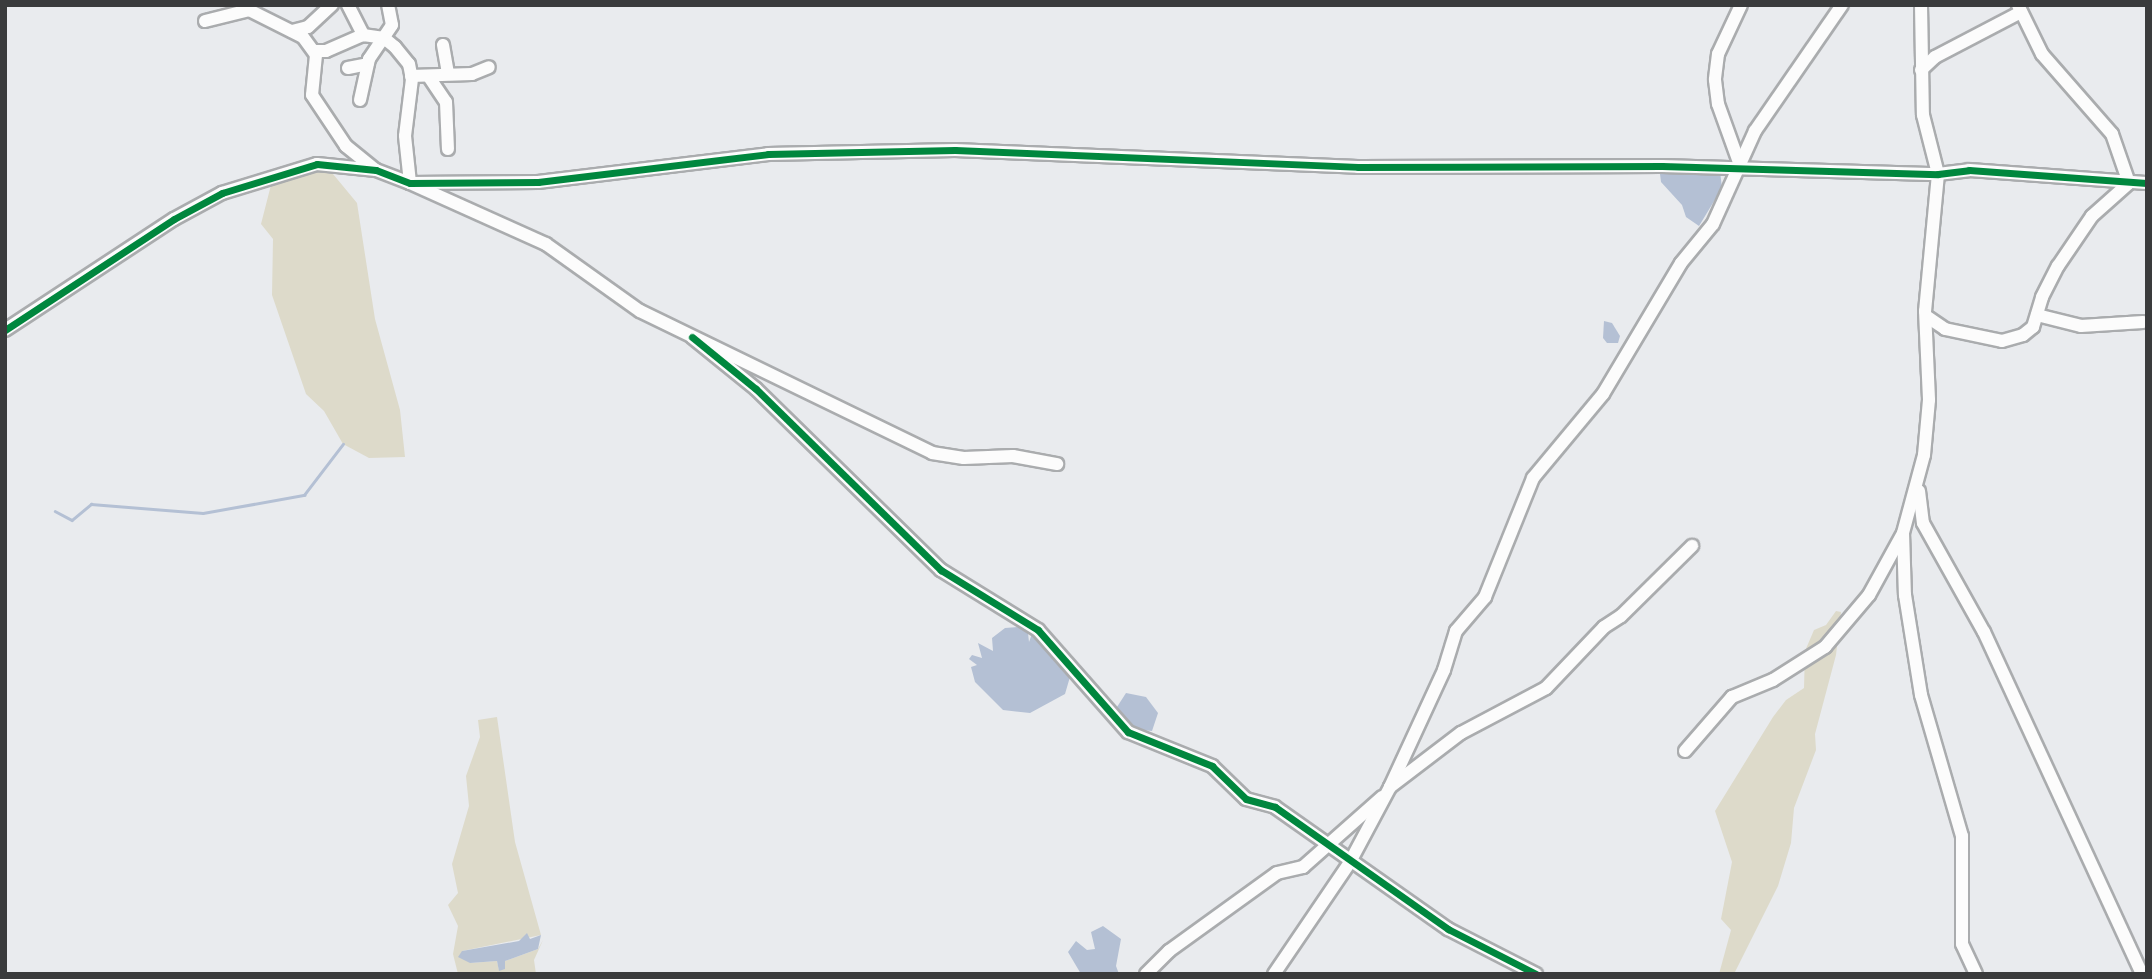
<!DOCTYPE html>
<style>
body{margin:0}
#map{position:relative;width:2152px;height:979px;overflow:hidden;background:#e9ebee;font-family:Raleway,sans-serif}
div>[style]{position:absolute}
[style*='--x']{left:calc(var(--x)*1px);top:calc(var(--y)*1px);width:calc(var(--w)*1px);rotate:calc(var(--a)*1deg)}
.green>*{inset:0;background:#dddaca}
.water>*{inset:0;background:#b4c0d4}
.stream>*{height:2.5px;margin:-1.25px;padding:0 1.25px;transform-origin:1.25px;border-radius:1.25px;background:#b4c0d4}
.roads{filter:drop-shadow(2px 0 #aaacae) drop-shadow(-2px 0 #aaacae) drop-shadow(0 2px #aaacae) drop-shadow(0 -2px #aaacae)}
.minor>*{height:12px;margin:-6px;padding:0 6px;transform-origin:6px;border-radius:6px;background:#fcfcfc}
.cycleway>*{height:7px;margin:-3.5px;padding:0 3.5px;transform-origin:3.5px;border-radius:3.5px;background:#00873e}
span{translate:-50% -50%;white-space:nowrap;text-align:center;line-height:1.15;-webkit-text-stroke:6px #e8ebef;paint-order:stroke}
.frame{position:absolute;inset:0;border:7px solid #3a3b3c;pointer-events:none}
</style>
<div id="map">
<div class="green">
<div style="clip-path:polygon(314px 171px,333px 174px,357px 203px,375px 319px,400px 410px,405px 457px,369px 458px,343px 444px,324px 411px,306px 394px,272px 295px,273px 239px,261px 224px,271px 185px)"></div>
<div style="clip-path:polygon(1836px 611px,1841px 612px,1836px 655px,1815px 734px,1816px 750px,1794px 808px,1791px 843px,1778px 886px,1734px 974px,1719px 974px,1731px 930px,1721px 919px,1732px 862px,1715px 811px,1773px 717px,1786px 700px,1804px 688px,1805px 651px,1814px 630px,1826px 625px)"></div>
<div style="clip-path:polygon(497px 717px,515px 842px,541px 935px,462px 951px,470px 963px,497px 961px,499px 970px,505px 961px,538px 949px,543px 940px,534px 960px,536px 974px,458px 974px,453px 954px,458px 926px,448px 905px,458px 893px,452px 864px,469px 806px,466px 776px,480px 737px,478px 720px)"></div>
</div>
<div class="water">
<div style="clip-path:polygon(1672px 171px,1720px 171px,1722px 188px,1699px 226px,1686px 217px,1682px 205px,1661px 182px,1660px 174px)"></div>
<div style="clip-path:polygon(1604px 321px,1612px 323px,1620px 336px,1618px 343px,1607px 343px,1603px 338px)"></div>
<div style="clip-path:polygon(1019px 627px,1028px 633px,1029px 642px,1033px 631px,1038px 635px,1043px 647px,1072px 670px,1065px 694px,1030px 713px,1003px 710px,975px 682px,971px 667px,977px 665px,969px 659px,972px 655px,982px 658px,978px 643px,993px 651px,992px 638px,1005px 628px)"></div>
<div style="clip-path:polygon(1126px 693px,1146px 697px,1158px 713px,1152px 731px,1131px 729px,1117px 707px)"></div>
<div style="clip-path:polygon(1103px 926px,1121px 939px,1116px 966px,1119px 974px,1081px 974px,1068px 952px,1076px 941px,1087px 950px,1095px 949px,1091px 932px)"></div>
<div style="clip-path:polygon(527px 933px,530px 939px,541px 935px,538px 949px,505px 961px,505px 969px,499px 971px,497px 961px,470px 963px,458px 957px,462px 951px,519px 941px)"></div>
</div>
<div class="stream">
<div style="--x:55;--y:511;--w:19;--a:28"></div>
<div style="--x:72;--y:520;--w:25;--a:-40"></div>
<div style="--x:91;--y:504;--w:112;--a:4.6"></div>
<div style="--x:203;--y:513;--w:103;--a:-10.1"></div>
<div style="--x:304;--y:495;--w:64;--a:-52.6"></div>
</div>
<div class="roads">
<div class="minor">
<div style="--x:348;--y:5;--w:34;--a:63"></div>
<div style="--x:1741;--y:5;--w:54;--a:115.1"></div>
<div style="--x:1718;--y:54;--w:26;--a:97"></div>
<div style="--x:1715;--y:80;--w:24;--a:83"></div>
<div style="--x:1718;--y:104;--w:68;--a:70.2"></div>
<div style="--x:1921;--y:5;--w:110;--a:89"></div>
<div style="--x:1923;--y:115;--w:61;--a:75.7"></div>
<div style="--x:1938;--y:174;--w:138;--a:95.4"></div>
<div style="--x:1925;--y:311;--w:89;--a:87.4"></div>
<div style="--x:1929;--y:400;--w:55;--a:95.2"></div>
<div style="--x:1924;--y:455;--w:81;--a:105.1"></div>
<div style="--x:1903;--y:533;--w:62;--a:88.2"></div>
<div style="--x:1905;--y:595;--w:101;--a:80.9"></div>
<div style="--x:1921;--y:695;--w:147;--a:73.8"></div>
<div style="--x:1962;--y:836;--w:108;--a:90"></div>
<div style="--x:1962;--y:944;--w:33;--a:65"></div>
<div style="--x:205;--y:21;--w:45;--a:-14"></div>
<div style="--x:249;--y:10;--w:60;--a:26.6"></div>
<div style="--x:303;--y:37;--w:22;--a:54"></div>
<div style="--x:316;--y:55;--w:40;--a:95.7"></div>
<div style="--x:312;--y:95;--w:61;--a:56.3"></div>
<div style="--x:346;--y:146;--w:38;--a:39"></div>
<div style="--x:292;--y:31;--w:16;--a:-14"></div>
<div style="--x:308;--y:27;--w:33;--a:-43"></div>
<div style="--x:443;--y:45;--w:29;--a:80"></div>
<div style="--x:315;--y:51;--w:11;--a:0"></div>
<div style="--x:326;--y:51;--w:40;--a:-23.4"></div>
<div style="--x:363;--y:35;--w:21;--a:8"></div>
<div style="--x:384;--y:38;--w:14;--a:39"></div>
<div style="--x:395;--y:47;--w:22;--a:51"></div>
<div style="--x:409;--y:64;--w:15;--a:79"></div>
<div style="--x:412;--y:79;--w:57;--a:97"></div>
<div style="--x:405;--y:136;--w:47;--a:83.9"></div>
<div style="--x:410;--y:183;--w:149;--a:24.2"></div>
<div style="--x:546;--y:244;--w:115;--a:35.5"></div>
<div style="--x:640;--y:311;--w:325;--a:25.9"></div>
<div style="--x:932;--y:453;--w:32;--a:9"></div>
<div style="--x:964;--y:458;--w:49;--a:-2.3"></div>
<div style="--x:1013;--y:456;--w:45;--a:10.3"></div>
<div style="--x:348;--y:68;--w:20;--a:-11"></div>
<div style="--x:1921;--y:70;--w:19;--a:-43"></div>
<div style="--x:1935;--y:57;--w:97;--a:-27.6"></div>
<div style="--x:411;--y:76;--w:61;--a:-1.9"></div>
<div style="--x:472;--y:74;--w:18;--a:-22"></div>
<div style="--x:429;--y:77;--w:30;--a:56"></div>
<div style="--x:446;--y:102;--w:47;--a:87.6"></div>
<div style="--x:360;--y:100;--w:42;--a:-77.6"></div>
<div style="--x:369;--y:59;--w:41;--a:-55.9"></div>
<div style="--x:392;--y:25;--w:20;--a:-101"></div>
<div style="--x:2037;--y:315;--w:45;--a:14"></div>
<div style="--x:2081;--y:326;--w:62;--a:-3.7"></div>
<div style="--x:1926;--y:316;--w:23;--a:34"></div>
<div style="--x:1945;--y:329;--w:58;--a:11.9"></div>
<div style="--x:2002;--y:341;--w:22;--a:-16"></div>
<div style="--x:2023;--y:335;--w:13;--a:-39"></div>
<div style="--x:2033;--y:327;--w:31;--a:-73"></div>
<div style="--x:2042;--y:297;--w:35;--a:-63"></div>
<div style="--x:2058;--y:266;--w:60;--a:-55.8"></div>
<div style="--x:2092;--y:216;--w:50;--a:-41.7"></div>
<div style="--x:2129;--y:183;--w:52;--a:-109.1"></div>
<div style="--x:2112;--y:134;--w:106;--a:-131.2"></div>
<div style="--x:2042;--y:54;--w:55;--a:-116.1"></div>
<div style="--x:5;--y:330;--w:202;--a:-33.3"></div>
<div style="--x:174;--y:219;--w:55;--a:-28.4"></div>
<div style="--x:222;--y:193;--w:99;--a:-17"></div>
<div style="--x:317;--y:164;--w:59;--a:5.8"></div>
<div style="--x:376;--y:170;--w:36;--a:21"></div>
<div style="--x:410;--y:183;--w:128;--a:-0.4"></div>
<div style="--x:538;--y:182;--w:232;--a:-6.9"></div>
<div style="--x:768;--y:154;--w:187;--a:-1.2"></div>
<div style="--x:955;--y:150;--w:403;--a:2.4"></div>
<div style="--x:1358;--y:167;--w:304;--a:-0.2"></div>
<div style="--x:1662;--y:166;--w:276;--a:1.7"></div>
<div style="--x:1938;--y:174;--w:31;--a:-7"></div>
<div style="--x:1969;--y:170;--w:178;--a:4.2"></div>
<div style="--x:692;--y:337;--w:82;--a:39.1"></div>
<div style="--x:756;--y:389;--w:259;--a:44.4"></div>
<div style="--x:941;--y:570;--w:114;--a:31.7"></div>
<div style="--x:1038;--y:630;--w:136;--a:48.6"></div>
<div style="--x:1128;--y:732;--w:91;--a:22"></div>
<div style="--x:1212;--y:766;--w:47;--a:44.1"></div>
<div style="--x:1246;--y:799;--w:30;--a:15"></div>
<div style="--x:1275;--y:807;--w:212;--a:35.2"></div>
<div style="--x:1448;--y:929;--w:99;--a:27.1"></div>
<div style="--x:1919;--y:491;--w:32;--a:83"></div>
<div style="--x:1923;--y:523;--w:125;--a:60.8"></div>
<div style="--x:1984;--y:632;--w:377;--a:65.2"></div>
<div style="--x:1685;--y:751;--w:72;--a:-49"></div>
<div style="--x:1732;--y:697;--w:44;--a:-22.5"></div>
<div style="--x:1773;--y:680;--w:62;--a:-32.4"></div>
<div style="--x:1825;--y:647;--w:68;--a:-49.8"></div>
<div style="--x:1869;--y:595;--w:68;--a:-61.2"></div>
<div style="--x:1390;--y:787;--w:129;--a:-65.2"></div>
<div style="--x:1444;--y:670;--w:41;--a:-72.9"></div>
<div style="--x:1456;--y:631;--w:45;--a:-49.5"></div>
<div style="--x:1485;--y:597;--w:128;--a:-68"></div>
<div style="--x:1533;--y:478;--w:109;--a:-50.2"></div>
<div style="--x:1603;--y:394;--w:152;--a:-59.2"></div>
<div style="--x:1681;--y:263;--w:50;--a:-50.6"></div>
<div style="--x:1713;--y:224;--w:102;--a:-65.7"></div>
<div style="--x:1755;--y:131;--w:153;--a:-55.4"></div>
<div style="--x:1146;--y:974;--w:33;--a:-45"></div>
<div style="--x:1169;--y:951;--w:133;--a:-35.8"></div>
<div style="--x:1277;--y:873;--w:27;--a:-13"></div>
<div style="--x:1303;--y:867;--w:106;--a:-41.5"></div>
<div style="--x:1274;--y:974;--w:135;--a:-55.8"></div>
<div style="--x:1350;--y:862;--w:85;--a:-61.9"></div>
<div style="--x:1390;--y:787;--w:89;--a:-37.3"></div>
<div style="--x:1461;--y:733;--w:96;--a:-27.9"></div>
<div style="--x:1546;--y:688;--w:84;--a:-46.4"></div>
<div style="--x:1604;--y:627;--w:20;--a:-33"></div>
<div style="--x:1621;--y:616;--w:100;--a:-44.6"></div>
</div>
</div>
<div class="cycleway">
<div style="--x:5;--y:330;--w:202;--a:-33.3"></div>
<div style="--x:174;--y:219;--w:55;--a:-28.4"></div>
<div style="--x:222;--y:193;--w:99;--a:-17"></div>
<div style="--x:317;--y:164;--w:59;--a:5.8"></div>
<div style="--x:376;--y:170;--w:36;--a:21"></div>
<div style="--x:410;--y:183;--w:128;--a:-0.4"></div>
<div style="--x:538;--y:182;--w:232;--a:-6.9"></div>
<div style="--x:768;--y:154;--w:187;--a:-1.2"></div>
<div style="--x:955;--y:150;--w:403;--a:2.4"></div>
<div style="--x:1358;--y:167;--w:304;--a:-0.2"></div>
<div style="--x:1662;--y:166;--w:276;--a:1.7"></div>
<div style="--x:1938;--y:174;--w:31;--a:-7"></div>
<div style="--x:1969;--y:170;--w:178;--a:4.2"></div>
<div style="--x:692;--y:337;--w:82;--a:39.1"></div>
<div style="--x:756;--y:389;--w:259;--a:44.4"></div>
<div style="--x:941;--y:570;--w:114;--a:31.7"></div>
<div style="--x:1038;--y:630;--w:136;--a:48.6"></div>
<div style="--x:1128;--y:732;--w:91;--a:22"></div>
<div style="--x:1212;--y:766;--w:47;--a:44.1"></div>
<div style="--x:1246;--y:799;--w:30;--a:15"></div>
<div style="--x:1275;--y:807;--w:212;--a:35.2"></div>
<div style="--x:1448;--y:929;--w:99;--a:27.1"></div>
</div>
<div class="frame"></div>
</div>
